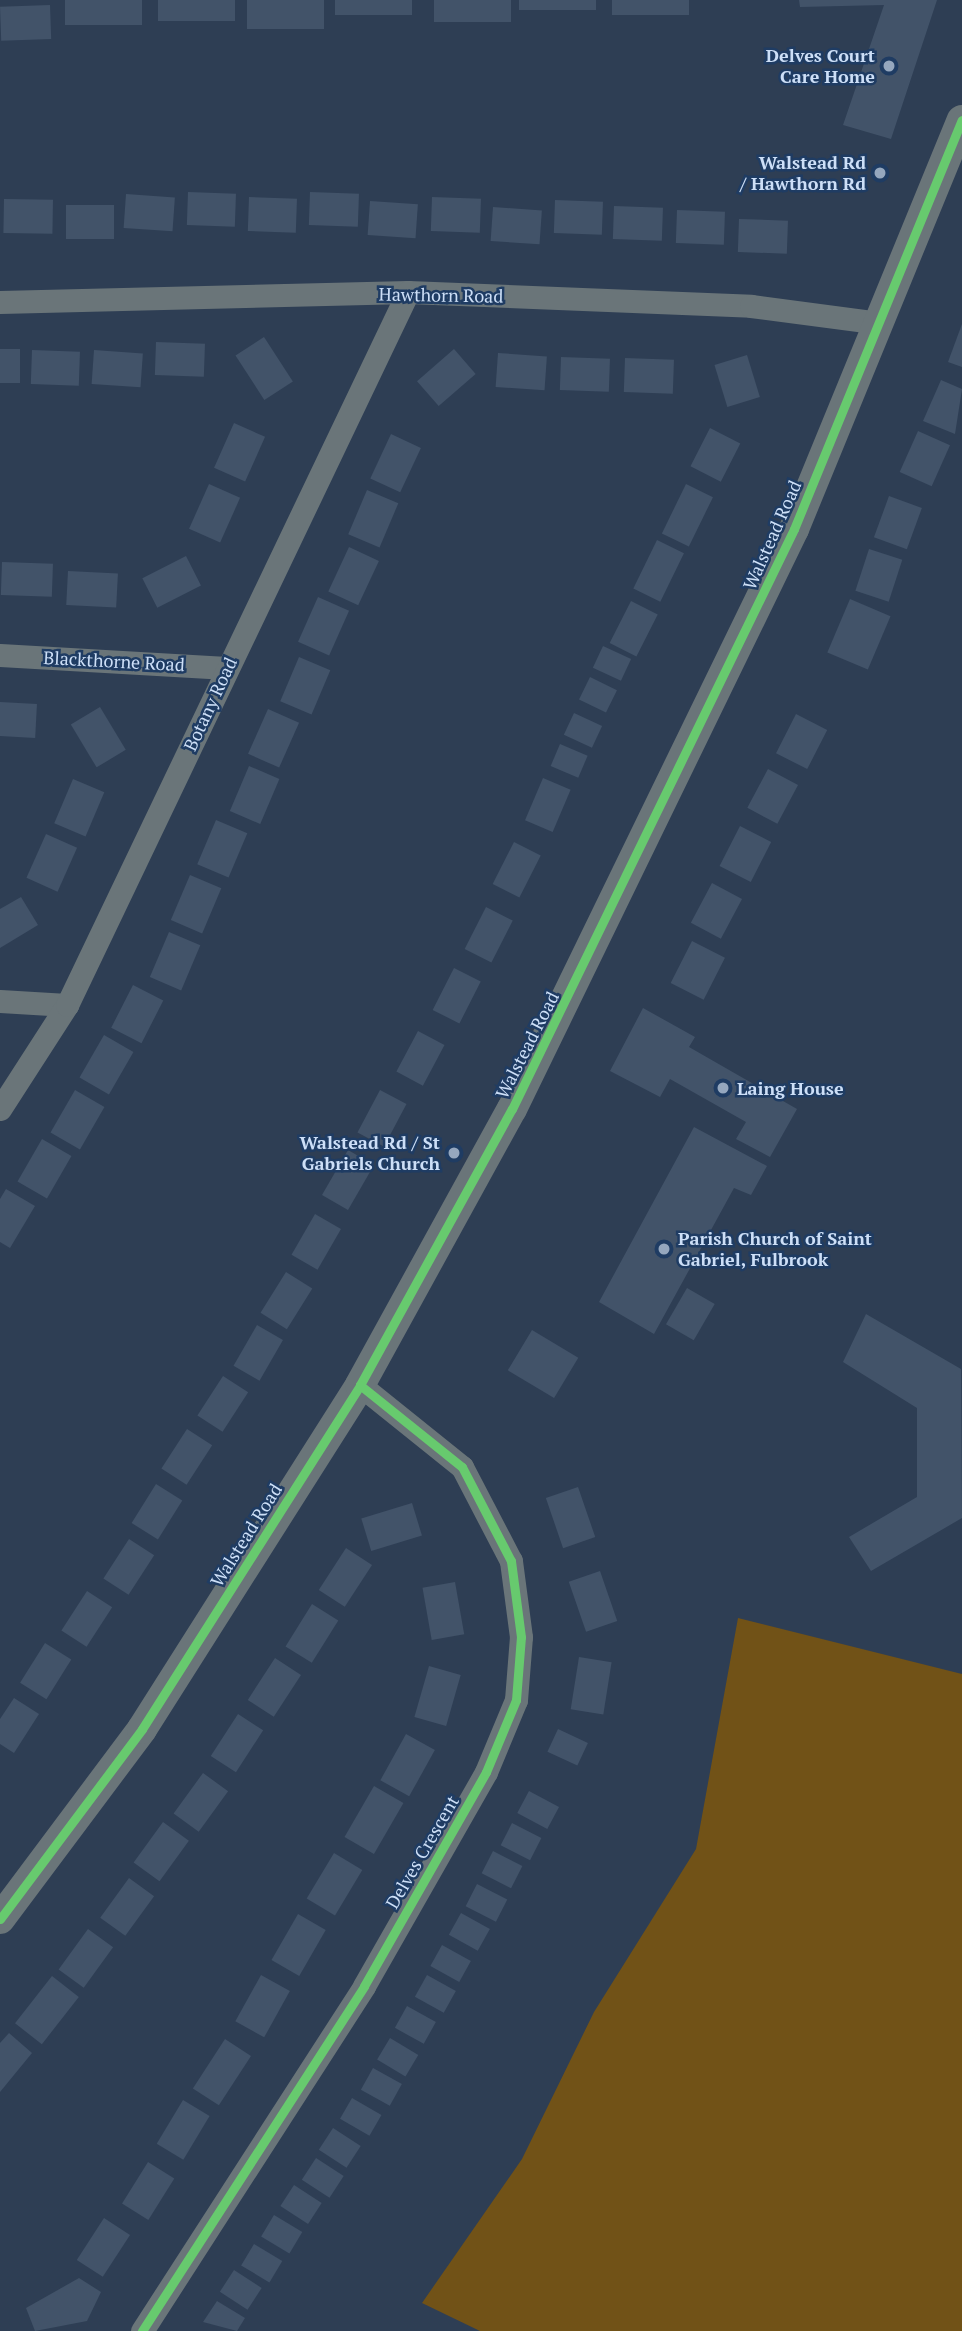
<!DOCTYPE html>
<style>
body{margin:0}
#map{position:relative;width:962px;height:2331px;overflow:hidden;background:#2e3e54;font-family:"PT Serif",serif}
div>[style]{position:absolute}
[style*='--x']{left:calc(var(--x)*1px);top:calc(var(--y)*1px);width:calc(var(--w)*1px);rotate:calc(var(--a)*1deg)}
.green>*{inset:0;background:#715217}
.building>*{inset:0;background:#425369;transform-origin:0 0}
.minor>*{height:23px;margin:-11.5px;padding:0 11.5px;transform-origin:11.5px;border-radius:11.5px;background:#6a7579}
.tertiary>*{height:30px;margin:-15px;padding:0 15px;transform-origin:15px;border-radius:15px;background:#6a7579}
.cycleway>*{height:9px;margin:-4.5px;padding:0 4.5px;transform-origin:4.5px;border-radius:4.5px;background:#67ca6e}
.dots>*{width:19px;height:19px;translate:-50% -50%;box-sizing:border-box;border:4px solid #1f3c63;border-radius:50%}
span{translate:-50% -50%;white-space:nowrap;text-align:center;line-height:1.15;-webkit-text-stroke:5px #1f3c63;paint-order:stroke}
.poi-label{font-size:18px;color:#cddff7;font-weight:700}
.right{translate:-100% -50%;text-align:right}
.left{translate:0 -50%;text-align:left}
.street-label{font-size:18px;color:#cddff7}
</style>
<div id="map">
<div class="green">
<div style="clip-path:polygon(738px 1618px,962px 1674px,962px 2331px,480px 2331px,422px 2303px,522px 2159px,594px 2012px,696px 1849px)"></div>
</div>
<div class="building">
<div style="left:65px;top:0;width:77px;height:25px"></div>
<div style="left:158px;top:0;width:77px;height:21px"></div>
<div style="left:247px;top:0;width:77px;height:29px"></div>
<div style="left:335px;top:0;width:77px;height:15px"></div>
<div style="left:434px;top:0;width:77px;height:22px"></div>
<div style="left:519px;top:0;width:77px;height:10px"></div>
<div style="left:612px;top:0;width:77px;height:15px"></div>
<div style="clip-path:polygon(799px 0,937px 0,891px 139px,843px 125px,884px 5px,800px 7px)"></div>
<div style="left:50px;top:5px;width:34px;height:50px;rotate:88deg"></div>
<div style="left:188px;top:192px;width:48px;height:33px;rotate:2deg"></div>
<div style="left:310px;top:192px;width:49px;height:33px;rotate:2deg"></div>
<div style="left:126px;top:194px;width:49px;height:34px;rotate:4deg"></div>
<div style="left:249px;top:197px;width:48px;height:34px;rotate:2deg"></div>
<div style="left:432px;top:197px;width:49px;height:34px;rotate:2deg"></div>
<div style="left:4px;top:199px;width:49px;height:34px;rotate:1deg"></div>
<div style="left:555px;top:200px;width:48px;height:33px;rotate:2deg"></div>
<div style="left:370px;top:201px;width:48px;height:34px;rotate:4deg"></div>
<div style="left:66px;top:205px;width:48px;height:34px"></div>
<div style="left:614px;top:206px;width:49px;height:33px;rotate:2deg"></div>
<div style="left:493px;top:207px;width:49px;height:34px;rotate:4deg"></div>
<div style="left:677px;top:210px;width:48px;height:33px;rotate:2deg"></div>
<div style="left:739px;top:219px;width:49px;height:33px;rotate:2deg"></div>
<div style="clip-path:polygon(962px 324px,962px 367px,948px 362px)"></div>
<div style="left:264px;top:337px;width:53px;height:34px;rotate:57deg"></div>
<div style="left:156px;top:342px;width:49px;height:33px;rotate:2deg"></div>
<div style="left:0;top:349px;width:20px;height:34px"></div>
<div style="left:454px;top:349px;width:33px;height:49px;rotate:49deg"></div>
<div style="left:32px;top:350px;width:48px;height:34px;rotate:2deg"></div>
<div style="left:94px;top:350px;width:49px;height:34px;rotate:4deg"></div>
<div style="left:498px;top:353px;width:49px;height:34px;rotate:4deg"></div>
<div style="left:747px;top:355px;width:44px;height:34px;rotate:73deg"></div>
<div style="left:561px;top:357px;width:49px;height:33px;rotate:2deg"></div>
<div style="left:625px;top:358px;width:49px;height:34px;rotate:2deg"></div>
<div style="clip-path:polygon(941px 380px,962px 389px,955px 434px,923px 421px)"></div>
<div style="left:234px;top:423px;width:34px;height:49px;rotate:24deg"></div>
<div style="left:710px;top:428px;width:34px;height:43px;rotate:27deg"></div>
<div style="left:918px;top:431px;width:35px;height:45px;rotate:24deg"></div>
<div style="left:391px;top:434px;width:33px;height:49px;rotate:25deg"></div>
<div style="left:209px;top:484px;width:34px;height:49px;rotate:24deg"></div>
<div style="left:686px;top:484px;width:30px;height:55px;rotate:26deg"></div>
<div style="left:367px;top:490px;width:34px;height:48px;rotate:23deg"></div>
<div style="left:889px;top:496px;width:35px;height:44px;rotate:20deg"></div>
<div style="left:657px;top:540px;width:30px;height:54px;rotate:26deg"></div>
<div style="left:349px;top:547px;width:33px;height:49px;rotate:25deg"></div>
<div style="left:869px;top:549px;width:35px;height:44px;rotate:18deg"></div>
<div style="left:186px;top:556px;width:33px;height:49px;rotate:63deg"></div>
<div style="left:2px;top:562px;width:51px;height:33px;rotate:2deg"></div>
<div style="left:68px;top:571px;width:50px;height:34px;rotate:3deg"></div>
<div style="left:318px;top:597px;width:34px;height:49px;rotate:24deg"></div>
<div style="left:850px;top:599px;width:44px;height:58px;rotate:23deg"></div>
<div style="left:631px;top:601px;width:30px;height:47px;rotate:27deg"></div>
<div style="left:603px;top:646px;width:31px;height:24px;rotate:25deg"></div>
<div style="left:299px;top:657px;width:34px;height:48px;rotate:23deg"></div>
<div style="left:590px;top:677px;width:30px;height:25px;rotate:26deg"></div>
<div style="left:0;top:702px;width:37px;height:34px;rotate:3deg"></div>
<div style="left:100px;top:707px;width:50px;height:34px;rotate:59deg"></div>
<div style="left:268px;top:709px;width:34px;height:49px;rotate:24deg"></div>
<div style="left:574px;top:713px;width:31px;height:24px;rotate:25deg"></div>
<div style="left:796px;top:714px;width:35px;height:44px;rotate:27deg"></div>
<div style="left:560px;top:744px;width:30px;height:24px;rotate:23deg"></div>
<div style="left:249px;top:766px;width:33px;height:49px;rotate:23deg"></div>
<div style="left:768px;top:769px;width:34px;height:44px;rotate:28deg"></div>
<div style="left:543px;top:778px;width:30px;height:46px;rotate:23deg"></div>
<div style="left:73px;top:779px;width:34px;height:48px;rotate:23deg"></div>
<div style="left:216px;top:820px;width:34px;height:48px;rotate:23deg"></div>
<div style="left:740px;top:826px;width:35px;height:45px;rotate:27deg"></div>
<div style="left:46px;top:834px;width:34px;height:48px;rotate:24deg"></div>
<div style="left:514px;top:842px;width:30px;height:47px;rotate:27deg"></div>
<div style="left:190px;top:875px;width:34px;height:49px;rotate:23deg"></div>
<div style="left:712px;top:883px;width:34px;height:45px;rotate:28deg"></div>
<div style="clip-path:polygon(21px 897px,38px 925px,0 948px,0 909px)"></div>
<div style="left:486px;top:907px;width:30px;height:47px;rotate:27deg"></div>
<div style="left:169px;top:932px;width:34px;height:49px;rotate:23deg"></div>
<div style="left:692px;top:941px;width:37px;height:47px;rotate:27deg"></div>
<div style="left:454px;top:968px;width:30px;height:47px;rotate:27deg"></div>
<div style="left:133px;top:985px;width:34px;height:48px;rotate:27deg"></div>
<div style="clip-path:polygon(643px 1008px,695px 1037px,689px 1047px,797px 1109px,770px 1157px,736px 1139px,746px 1122px,670px 1079px,660px 1097px,610px 1071px)"></div>
<div style="left:418px;top:1031px;width:30px;height:46px;rotate:28deg"></div>
<div style="left:104px;top:1035px;width:34px;height:49px;rotate:30deg"></div>
<div style="left:75px;top:1090px;width:34px;height:49px;rotate:30deg"></div>
<div style="left:380px;top:1090px;width:30px;height:48px;rotate:28deg"></div>
<div style="clip-path:polygon(694px 1127px,767px 1166px,751px 1195px,734px 1188px,654px 1334px,599px 1302px)"></div>
<div style="left:42px;top:1139px;width:34px;height:49px;rotate:30deg"></div>
<div style="left:348px;top:1150px;width:30px;height:52px;rotate:30deg"></div>
<div style="clip-path:polygon(6px 1189px,35px 1206px,10px 1248px,0 1242px,0 1199px)"></div>
<div style="left:315px;top:1214px;width:30px;height:47px;rotate:30deg"></div>
<div style="left:286px;top:1272px;width:31px;height:48px;rotate:32deg"></div>
<div style="left:687px;top:1288px;width:32px;height:42px;rotate:30deg"></div>
<div style="clip-path:polygon(866px 1314px,961px 1369px,962px 1518px,871px 1571px,849px 1537px,917px 1497px,917px 1408px,843px 1362px)"></div>
<div style="left:257px;top:1325px;width:30px;height:47px;rotate:30deg"></div>
<div style="left:532px;top:1330px;width:54px;height:47px;rotate:31deg"></div>
<div style="left:223px;top:1376px;width:30px;height:47px;rotate:33deg"></div>
<div style="left:187px;top:1429px;width:30px;height:47px;rotate:33deg"></div>
<div style="left:156px;top:1484px;width:31px;height:46px;rotate:32deg"></div>
<div style="left:578px;top:1487px;width:53px;height:34px;rotate:71deg"></div>
<div style="left:412px;top:1503px;width:34px;height:53px;rotate:73deg"></div>
<div style="left:129px;top:1539px;width:30px;height:47px;rotate:33deg"></div>
<div style="left:346px;top:1548px;width:31px;height:50px;rotate:33deg"></div>
<div style="left:600px;top:1571px;width:53px;height:33px;rotate:71deg"></div>
<div style="left:455px;top:1582px;width:53px;height:33px;rotate:80deg"></div>
<div style="left:87px;top:1591px;width:30px;height:47px;rotate:33deg"></div>
<div style="left:312px;top:1604px;width:31px;height:50px;rotate:32deg"></div>
<div style="left:45px;top:1643px;width:31px;height:47px;rotate:32deg"></div>
<div style="left:579px;top:1657px;width:33px;height:53px;rotate:9deg"></div>
<div style="left:275px;top:1658px;width:31px;height:50px;rotate:33deg"></div>
<div style="left:429px;top:1666px;width:33px;height:53px;rotate:16deg"></div>
<div style="clip-path:polygon(14px 1698px,39px 1714px,14px 1753px,0 1744px,0 1719px)"></div>
<div style="left:238px;top:1714px;width:30px;height:50px;rotate:33deg"></div>
<div style="left:558px;top:1729px;width:33px;height:25px;rotate:25deg"></div>
<div style="left:406px;top:1734px;width:33px;height:53px;rotate:29deg"></div>
<div style="left:203px;top:1773px;width:31px;height:50px;rotate:36deg"></div>
<div style="left:374px;top:1786px;width:34px;height:59px;rotate:30deg"></div>
<div style="left:529px;top:1791px;width:34px;height:25px;rotate:28deg"></div>
<div style="left:163px;top:1822px;width:32px;height:50px;rotate:36deg"></div>
<div style="left:512px;top:1823px;width:33px;height:25px;rotate:27deg"></div>
<div style="left:493px;top:1851px;width:33px;height:25px;rotate:27deg"></div>
<div style="left:334px;top:1853px;width:33px;height:53px;rotate:31deg"></div>
<div style="left:129px;top:1878px;width:31px;height:49px;rotate:36deg"></div>
<div style="left:477px;top:1884px;width:34px;height:25px;rotate:27deg"></div>
<div style="left:461px;top:1913px;width:33px;height:25px;rotate:29deg"></div>
<div style="left:298px;top:1914px;width:32px;height:53px;rotate:30deg"></div>
<div style="left:88px;top:1929px;width:31px;height:50px;rotate:36deg"></div>
<div style="left:442px;top:1945px;width:33px;height:24px;rotate:29deg"></div>
<div style="left:261px;top:1975px;width:33px;height:53px;rotate:29deg"></div>
<div style="left:427px;top:1975px;width:33px;height:25px;rotate:29deg"></div>
<div style="left:52px;top:1976px;width:34px;height:60px;rotate:38deg"></div>
<div style="left:407px;top:2006px;width:33px;height:25px;rotate:29deg"></div>
<div style="clip-path:polygon(9px 2033px,32px 2053px,0 2092px,0 2043px)"></div>
<div style="left:390px;top:2038px;width:33px;height:25px;rotate:31deg"></div>
<div style="left:225px;top:2039px;width:31px;height:59px;rotate:33deg"></div>
<div style="left:373px;top:2068px;width:33px;height:25px;rotate:29deg"></div>
<div style="left:352px;top:2098px;width:34px;height:24px;rotate:30deg"></div>
<div style="left:183px;top:2100px;width:31px;height:51px;rotate:31deg"></div>
<div style="left:333px;top:2128px;width:33px;height:26px;rotate:33deg"></div>
<div style="left:316px;top:2158px;width:33px;height:26px;rotate:33deg"></div>
<div style="left:148px;top:2162px;width:31px;height:49px;rotate:32deg"></div>
<div style="left:294px;top:2185px;width:33px;height:25px;rotate:33deg"></div>
<div style="left:274px;top:2215px;width:33px;height:25px;rotate:31deg"></div>
<div style="left:104px;top:2218px;width:31px;height:50px;rotate:33deg"></div>
<div style="left:254px;top:2244px;width:33px;height:25px;rotate:31deg"></div>
<div style="left:234px;top:2270px;width:33px;height:26px;rotate:33deg"></div>
<div style="clip-path:polygon(79px 2278px,101px 2292px,87px 2321px,35px 2331px,26px 2308px)"></div>
<div style="clip-path:polygon(217px 2301px,245px 2318px,237px 2331px,203px 2322px)"></div>
</div>
<div class="minor">
<div style="--x:0;--y:302;--w:408;--a:-1.4"></div>
<div style="--x:408;--y:292;--w:343;--a:2.3"></div>
<div style="--x:751;--y:306;--w:131;--a:7.5"></div>
<div style="--x:0;--y:655;--w:227;--a:3.3"></div>
<div style="--x:0;--y:1001;--w:67;--a:3.4"></div>
<div style="--x:0;--y:1109;--w:124;--a:-57.2"></div>
<div style="--x:67;--y:1005;--w:790;--a:-64.44"></div>
<div style="--x:142;--y:2331;--w:410;--a:-57.2"></div>
<div style="--x:364;--y:1986;--w:246;--a:-60.3"></div>
<div style="--x:486;--y:1772;--w:78;--a:-67.4"></div>
<div style="--x:516;--y:1700;--w:63;--a:-85.5"></div>
<div style="--x:521;--y:1637;--w:77;--a:-97.5"></div>
<div style="--x:511;--y:1561;--w:106;--a:-117.5"></div>
<div style="--x:462;--y:1467;--w:131;--a:-141.2"></div>
</div>
<div class="tertiary">
<div style="--x:0;--y:1919;--w:237;--a:-53.2"></div>
<div style="--x:142;--y:1729;--w:407;--a:-57.6"></div>
<div style="--x:360;--y:1385;--w:315;--a:-61.2"></div>
<div style="--x:512;--y:1109;--w:645;--a:-64.07"></div>
<div style="--x:794;--y:529;--w:442;--a:-67.7"></div>
</div>
<div class="cycleway">
<div style="--x:0;--y:1919;--w:237;--a:-53.2"></div>
<div style="--x:142;--y:1729;--w:407;--a:-57.6"></div>
<div style="--x:360;--y:1385;--w:315;--a:-61.2"></div>
<div style="--x:512;--y:1109;--w:645;--a:-64.07"></div>
<div style="--x:794;--y:529;--w:442;--a:-67.7"></div>
<div style="--x:142;--y:2331;--w:410;--a:-57.2"></div>
<div style="--x:364;--y:1986;--w:246;--a:-60.3"></div>
<div style="--x:486;--y:1772;--w:78;--a:-67.4"></div>
<div style="--x:516;--y:1700;--w:63;--a:-85.5"></div>
<div style="--x:521;--y:1637;--w:77;--a:-97.5"></div>
<div style="--x:511;--y:1561;--w:106;--a:-117.5"></div>
<div style="--x:462;--y:1467;--w:131;--a:-141.2"></div>
</div>
<div class="dots">
<div style="left:889px;top:66px;background:#95a7be"></div>
<div style="left:880px;top:173px;background:#95a7be"></div>
<div style="left:723px;top:1088px;background:#95a7be"></div>
<div style="left:454px;top:1153px;background:#95a7be"></div>
<div style="left:664px;top:1249px;background:#95a7be"></div>
</div>
<div class="poi-label">
<span class="right" style="left:875px;top:66px">Delves Court<br>Care Home</span>
<span class="right" style="left:866px;top:173px">Walstead Rd<br>/ Hawthorn Rd</span>
<span class="left" style="left:737px;top:1088px">Laing House</span>
<span class="right" style="left:440px;top:1153px">Walstead Rd / St<br>Gabriels Church</span>
<span class="left" style="left:678px;top:1249px">Parish Church of Saint<br>Gabriel, Fulbrook</span>
</div>
<div class="street-label">
<span style="left:441px;top:295px;rotate:1deg">Hawthorn Road</span>
<span style="left:772px;top:535px;rotate:-66deg">Walstead Road</span>
<span style="left:114px;top:661px;rotate:3deg">Blackthorne Road</span>
<span style="left:210px;top:704px;rotate:-65deg">Botany Road</span>
<span style="left:527px;top:1045px;rotate:-63deg">Walstead Road</span>
<span style="left:246px;top:1535px;rotate:-58deg">Walstead Road</span>
<span style="left:422px;top:1852px;rotate:-60deg">Delves Crescent</span>
</div>
</div>
